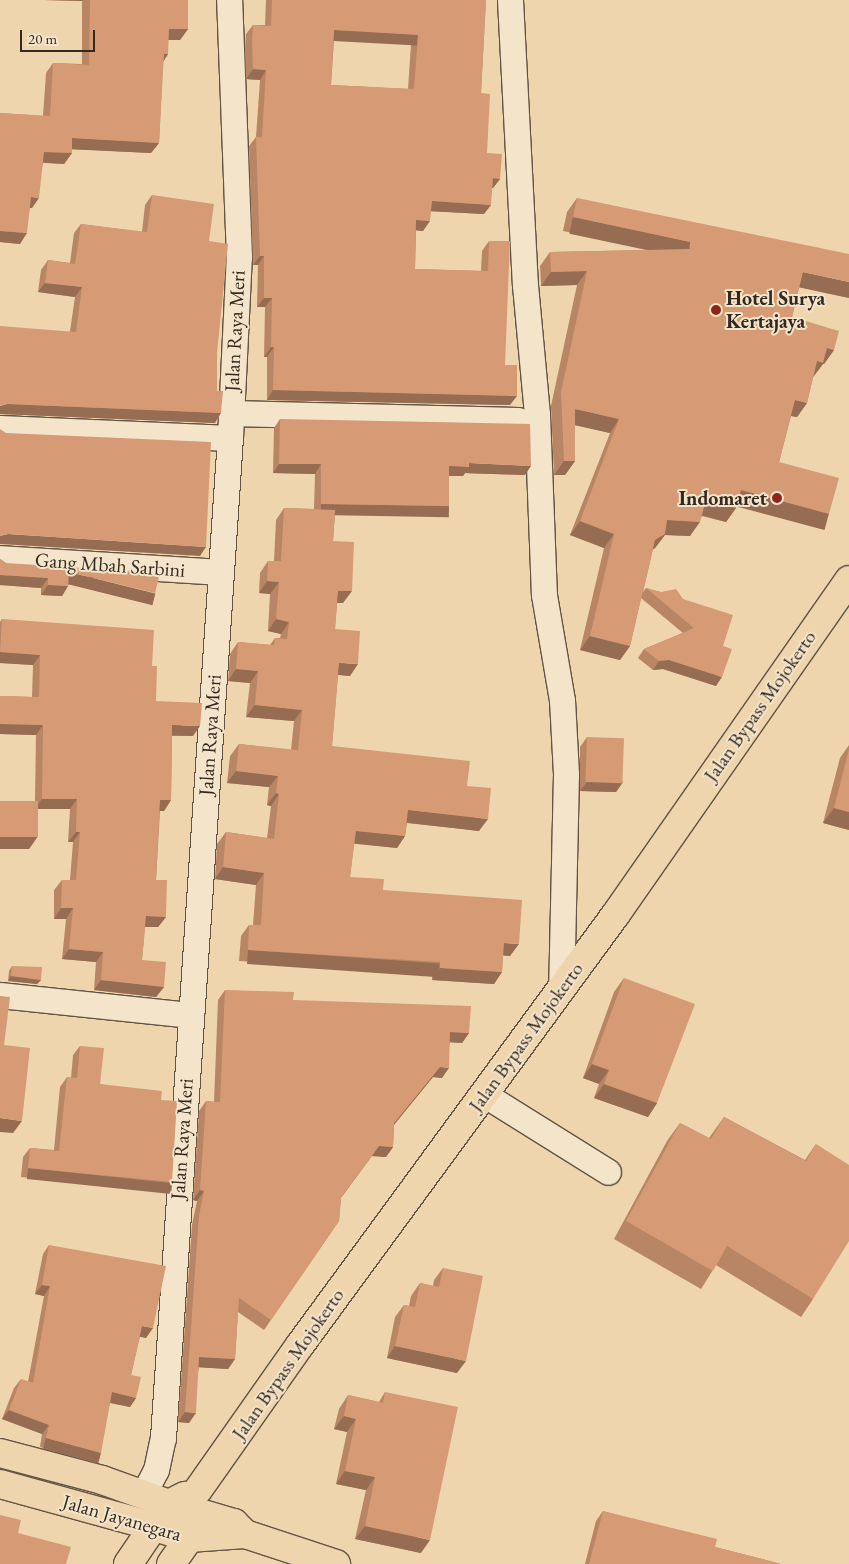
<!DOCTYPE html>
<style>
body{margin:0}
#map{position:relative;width:849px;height:1564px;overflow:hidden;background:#eed5ad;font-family:"EB Garamond",serif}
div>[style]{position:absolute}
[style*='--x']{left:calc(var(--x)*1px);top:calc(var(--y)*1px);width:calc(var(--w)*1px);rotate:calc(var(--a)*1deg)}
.roads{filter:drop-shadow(1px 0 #625443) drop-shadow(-1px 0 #625443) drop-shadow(0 1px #625443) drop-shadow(0 -1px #625443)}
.minor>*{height:25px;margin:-12.5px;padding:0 12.5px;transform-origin:12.5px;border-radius:12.5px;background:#f4e4ca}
.major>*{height:28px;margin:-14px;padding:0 14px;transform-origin:14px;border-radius:14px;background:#eed5ad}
.highway>*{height:28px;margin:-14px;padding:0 14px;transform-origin:14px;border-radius:14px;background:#eed5ad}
.wall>*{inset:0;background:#b88565}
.shaded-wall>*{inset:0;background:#966c52;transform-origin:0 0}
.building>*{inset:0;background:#d69b75;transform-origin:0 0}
.dots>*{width:14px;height:14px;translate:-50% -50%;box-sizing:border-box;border:2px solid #f4e4ca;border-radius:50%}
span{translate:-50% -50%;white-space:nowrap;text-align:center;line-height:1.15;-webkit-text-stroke:4px #f4e4ca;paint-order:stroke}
.poi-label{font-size:20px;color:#332920;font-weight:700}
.left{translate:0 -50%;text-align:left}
.right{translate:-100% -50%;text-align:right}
.street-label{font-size:20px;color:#332920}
.scale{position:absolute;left:20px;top:30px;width:75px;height:22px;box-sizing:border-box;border:2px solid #332920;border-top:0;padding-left:6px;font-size:15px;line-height:18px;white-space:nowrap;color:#332920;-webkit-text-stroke:4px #f4e4ca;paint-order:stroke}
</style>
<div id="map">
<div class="roads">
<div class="minor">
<div style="--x:510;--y:0;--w:285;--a:87"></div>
<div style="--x:525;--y:285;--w:130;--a:84.7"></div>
<div style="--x:537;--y:414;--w:181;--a:87.8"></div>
<div style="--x:544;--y:595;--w:107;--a:80.3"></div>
<div style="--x:562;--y:700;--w:74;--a:86.9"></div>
<div style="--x:566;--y:774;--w:216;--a:91.3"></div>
<div style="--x:230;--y:413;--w:288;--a:1.4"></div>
<div style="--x:0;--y:428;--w:230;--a:2.5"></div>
<div style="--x:0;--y:558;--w:221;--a:3.6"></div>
<div style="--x:0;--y:995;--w:192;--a:6"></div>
<div style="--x:485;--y:1095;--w:145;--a:32"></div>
<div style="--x:143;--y:1495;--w:28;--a:-63"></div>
<div style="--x:156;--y:1470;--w:33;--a:-78"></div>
<div style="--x:163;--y:1438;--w:1002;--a:-86.17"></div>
<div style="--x:230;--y:438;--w:181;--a:-87.2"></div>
<div style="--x:239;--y:257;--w:257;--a:-92.2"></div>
</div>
<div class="major">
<div style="--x:0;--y:1453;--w:106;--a:14.8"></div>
<div style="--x:102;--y:1480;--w:71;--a:19.7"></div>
<div style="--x:0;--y:1484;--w:158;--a:15.4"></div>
</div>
<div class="highway">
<div style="--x:198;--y:1490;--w:177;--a:-54.9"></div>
<div style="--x:300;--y:1345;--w:534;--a:-53.75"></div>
<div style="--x:616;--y:914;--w:407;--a:-55.1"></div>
<div style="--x:169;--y:1504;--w:68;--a:16.3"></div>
<div style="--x:234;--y:1523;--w:16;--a:45"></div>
<div style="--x:245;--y:1534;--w:96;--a:18.2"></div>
<div style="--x:152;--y:1526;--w:39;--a:18"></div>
<div style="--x:189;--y:1538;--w:56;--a:-4.1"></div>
<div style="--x:128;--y:1564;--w:73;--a:-55.7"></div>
<div style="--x:169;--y:1504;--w:18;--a:-27"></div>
<div style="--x:171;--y:1564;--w:49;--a:-55"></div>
</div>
</div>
<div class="wall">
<div style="clip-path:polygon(44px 0,188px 0,188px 29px,180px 40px,168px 40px,168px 54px,163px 62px,159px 143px,151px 153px,72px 149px,72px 153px,64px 164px,43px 163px,32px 208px,30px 208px,20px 244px,0 242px,0 113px,43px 116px,46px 73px,53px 63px,82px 64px,82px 1px)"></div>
<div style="clip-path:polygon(evenodd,266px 0,486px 0,481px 93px,487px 153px,500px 179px,493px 188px,492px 188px,484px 214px,431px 211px,423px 231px,416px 230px,415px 269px,481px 271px,482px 251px,489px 241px,510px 405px,267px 400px,267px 357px,264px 357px,265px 307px,257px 307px,258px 265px,253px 265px,249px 146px,256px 137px,260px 80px,246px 79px,245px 49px,246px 34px,253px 25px,265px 25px,266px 0,334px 40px,411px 44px,408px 89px,331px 85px,334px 40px)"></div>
<div style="clip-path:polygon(152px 195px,209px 241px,217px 353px,215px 423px,0 414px,70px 331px,75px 297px,38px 292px,41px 270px,48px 260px,70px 263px,74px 233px,81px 224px,142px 232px,145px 205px)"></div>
<div style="clip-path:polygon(577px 198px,849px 298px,799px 287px,792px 317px,834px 350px,824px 364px,823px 364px,813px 377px,807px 403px,797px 417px,791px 416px,779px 462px,829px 514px,819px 528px,736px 505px,736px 508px,726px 522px,702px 516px,690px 536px,665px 535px,655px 548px,653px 549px,643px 592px,646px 588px,683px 599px,723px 646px,716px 686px,663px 669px,653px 670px,638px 658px,644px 649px,683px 633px,641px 598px,630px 646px,620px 660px,580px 650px,604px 548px,570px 535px,610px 433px,575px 425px,575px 461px,565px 475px,554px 475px,551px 406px,577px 285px,541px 286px,540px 266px,550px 252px,650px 250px,563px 231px,567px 212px)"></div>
<div style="clip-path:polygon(280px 419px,525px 475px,465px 473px,463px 476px,449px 476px,449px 506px,442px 515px,335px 513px,333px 541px,343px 603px,337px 603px,335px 629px,350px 676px,338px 675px,332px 746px,467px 786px,479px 831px,407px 823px,405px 836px,397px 848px,354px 843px,350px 877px,383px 890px,510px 956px,503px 955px,502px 972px,494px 984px,432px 980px,432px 973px,239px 961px,241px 936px,249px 925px,253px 925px,256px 885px,215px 879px,217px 844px,226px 832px,267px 838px,271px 806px,267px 805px,269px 787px,227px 783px,230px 756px,239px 744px,291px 750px,294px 721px,246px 717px,250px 683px,228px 681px,230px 654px,238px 642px,270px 645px,275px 638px,280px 638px,281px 634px,268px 631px,270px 594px,259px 593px,260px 573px,268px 561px,274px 561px,276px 520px,284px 508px,314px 509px,315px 474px,273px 473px,274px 428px)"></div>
<div style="clip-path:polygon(0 559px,6px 563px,149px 603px,69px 584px,68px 586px,62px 596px,41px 595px,41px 588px,0 585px)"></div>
<div style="clip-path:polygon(2px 619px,152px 666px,156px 701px,193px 736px,172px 736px,171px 800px,164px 811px,160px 811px,156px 880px,166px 917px,158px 927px,145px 927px,142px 960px,164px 987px,156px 997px,94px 990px,96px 962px,62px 959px,66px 919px,54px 919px,54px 890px,62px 880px,70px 880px,73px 842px,68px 842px,70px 809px,38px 809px,38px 836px,29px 849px,35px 801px,36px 735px,0 734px,0 696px,32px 697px,33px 665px,0 663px,0 622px)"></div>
<div style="clip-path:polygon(587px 737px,623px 782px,616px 792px,580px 791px,580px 747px)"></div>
<div style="clip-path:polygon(849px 745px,849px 830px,823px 823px,840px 758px)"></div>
<div style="clip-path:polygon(12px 966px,41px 980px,37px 984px,8px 981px,9px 971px)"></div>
<div style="clip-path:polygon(624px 978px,657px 1103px,648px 1117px,594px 1098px,599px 1084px,583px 1078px,614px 992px)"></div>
<div style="clip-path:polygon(225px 990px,293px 1000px,469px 1033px,462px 1043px,450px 1042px,442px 1078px,433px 1077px,394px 1125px,393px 1147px,386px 1157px,372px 1156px,341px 1198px,339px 1221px,264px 1330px,238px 1312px,235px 1359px,228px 1369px,199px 1367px,189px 1423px,178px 1422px,192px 1225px,197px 1201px,193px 1200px,199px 1111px,206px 1101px,214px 1102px,218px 1000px)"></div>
<div style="clip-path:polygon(80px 1046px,100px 1084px,161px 1100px,172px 1182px,165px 1191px,21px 1177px,23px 1157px,30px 1148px,54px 1150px,60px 1087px,67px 1077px,71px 1078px,73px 1055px)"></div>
<div style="clip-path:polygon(724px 1117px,805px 1160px,816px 1144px,813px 1299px,801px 1317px,716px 1265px,701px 1289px,614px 1239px,667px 1141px,680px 1123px,709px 1138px)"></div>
<div style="clip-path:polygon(49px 1245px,146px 1338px,140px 1336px,131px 1375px,136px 1398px,130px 1407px,110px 1403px,95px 1462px,40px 1447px,42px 1434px,2px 1419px,14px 1388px,21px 1379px,28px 1382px,44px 1296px,35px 1294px,43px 1254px)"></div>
<div style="clip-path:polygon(443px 1268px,457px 1373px,387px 1358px,395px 1317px,404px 1305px,409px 1306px,411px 1296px,420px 1283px,433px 1286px,434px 1280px)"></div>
<div style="clip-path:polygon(385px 1392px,421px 1553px,355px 1539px,366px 1490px,336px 1484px,347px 1432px,334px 1429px,339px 1409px,348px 1395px,379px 1402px)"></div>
<div style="clip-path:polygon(603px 1511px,715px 1547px,781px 1564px,585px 1564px,596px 1521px)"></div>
</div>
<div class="shaded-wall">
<div style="clip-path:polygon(44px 0,83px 0,82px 1px)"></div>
<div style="clip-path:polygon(169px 29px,188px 29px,180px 40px,161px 40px)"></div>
<div style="left:334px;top:30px;width:84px;height:11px;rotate:3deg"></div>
<div style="clip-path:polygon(164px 54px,168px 54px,161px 65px)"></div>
<div style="clip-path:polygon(253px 69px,266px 70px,260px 80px,246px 79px)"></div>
<div style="clip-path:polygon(72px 138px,159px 143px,151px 153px,65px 149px)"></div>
<div style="clip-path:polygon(44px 152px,72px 153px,64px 164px,37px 162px)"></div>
<div style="clip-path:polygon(493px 178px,500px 179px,493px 188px,486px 188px)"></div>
<div style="clip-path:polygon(31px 197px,39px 198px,32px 208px,24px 207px)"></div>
<div style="clip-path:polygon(432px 201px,491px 205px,484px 214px,425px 211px)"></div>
<div style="left:573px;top:217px;width:120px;height:17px;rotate:12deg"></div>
<div style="clip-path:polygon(416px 220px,430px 221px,423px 231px,410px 230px)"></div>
<div style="clip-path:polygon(0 231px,27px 233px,20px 244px,0 242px)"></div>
<div style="clip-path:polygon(260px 256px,264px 256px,258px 265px,253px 265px)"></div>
<div style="clip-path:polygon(587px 271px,577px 285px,541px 286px,551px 272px)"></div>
<div style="clip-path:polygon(803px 272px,849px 282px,849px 298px,793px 286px)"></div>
<div style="clip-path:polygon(45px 283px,82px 287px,75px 297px,38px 292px)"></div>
<div style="clip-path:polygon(264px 298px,272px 298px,265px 307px,257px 307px)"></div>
<div style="clip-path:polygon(271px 347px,274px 347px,267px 357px,264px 357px)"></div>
<div style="clip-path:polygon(827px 348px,834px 350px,824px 364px,823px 364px,813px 377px,817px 361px)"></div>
<div style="clip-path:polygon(273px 390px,517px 396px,510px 405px,267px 400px)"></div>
<div style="clip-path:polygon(795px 400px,807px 403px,797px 417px,785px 415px)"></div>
<div style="clip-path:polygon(7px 404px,221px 413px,215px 423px,0 414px,0 406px)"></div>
<div style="clip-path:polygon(575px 409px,619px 419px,610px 433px,565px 423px)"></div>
<div style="clip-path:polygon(564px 461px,575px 461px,565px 475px,554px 475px)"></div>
<div style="clip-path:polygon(469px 463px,531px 466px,525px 475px,465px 473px,463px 476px,443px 476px,449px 466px)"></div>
<div style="clip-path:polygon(279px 464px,321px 464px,315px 474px,273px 473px)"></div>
<div style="left:741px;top:490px;width:91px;height:17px;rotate:15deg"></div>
<div style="clip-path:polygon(706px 500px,736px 508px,726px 522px,697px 514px)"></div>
<div style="left:321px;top:504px;width:128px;height:11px;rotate:1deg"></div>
<div style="clip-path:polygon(667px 520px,700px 522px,690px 536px,665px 535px,655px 548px,646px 554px)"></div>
<div style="clip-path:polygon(580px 521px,614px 534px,604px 548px,570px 535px)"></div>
<div style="clip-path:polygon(8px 534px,206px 547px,200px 556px,0 544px,0 536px)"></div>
<div style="left:69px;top:572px;width:89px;height:12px;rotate:14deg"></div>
<div style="clip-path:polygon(0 575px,48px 578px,41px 588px,0 585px)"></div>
<div style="clip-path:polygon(267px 581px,279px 582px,270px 594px,259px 593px)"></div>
<div style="clip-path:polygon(48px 585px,68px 586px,62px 596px,41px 595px)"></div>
<div style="clip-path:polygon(338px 591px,352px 591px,343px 603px,330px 603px)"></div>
<div style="clip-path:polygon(276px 619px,289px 622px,281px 634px,268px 631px)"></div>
<div style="clip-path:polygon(590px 636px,630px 646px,620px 660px,580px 650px)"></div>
<div style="clip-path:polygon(0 652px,40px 655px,33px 665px,0 663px)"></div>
<div style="clip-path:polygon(669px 660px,722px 677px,716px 686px,663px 669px,653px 670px,659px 661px)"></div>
<div style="clip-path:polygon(339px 663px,358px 664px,350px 676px,331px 674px)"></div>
<div style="clip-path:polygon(236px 669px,258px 671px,250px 683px,228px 681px)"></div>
<div style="clip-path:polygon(255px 705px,302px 710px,294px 721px,246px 717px)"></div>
<div style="clip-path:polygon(0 724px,43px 725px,36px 735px,0 734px)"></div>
<div style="clip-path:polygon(172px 725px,200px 726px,193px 736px,165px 735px)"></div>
<div style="clip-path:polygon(236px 771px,278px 776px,269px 787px,227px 783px)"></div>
<div style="clip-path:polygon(587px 782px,623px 782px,616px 792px,580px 791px)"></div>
<div style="clip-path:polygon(276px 793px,279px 794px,271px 806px,267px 805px)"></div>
<div style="clip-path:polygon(42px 799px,77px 799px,70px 809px,34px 809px)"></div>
<div style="clip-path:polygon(160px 800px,171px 800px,164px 811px,153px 811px)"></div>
<div style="clip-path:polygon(834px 808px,849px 812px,849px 830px,823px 823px)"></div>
<div style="clip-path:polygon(408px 810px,488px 819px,479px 831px,400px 822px)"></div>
<div style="clip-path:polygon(356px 831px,405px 836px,397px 848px,347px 843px)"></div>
<div style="clip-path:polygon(76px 832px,80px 832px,73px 842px,68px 842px)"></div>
<div style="clip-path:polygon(38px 836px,29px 849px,0 849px,0 837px)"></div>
<div style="clip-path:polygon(223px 867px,264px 873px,256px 885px,215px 879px)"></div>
<div style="clip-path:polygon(61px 908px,73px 908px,66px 919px,54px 919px)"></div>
<div style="clip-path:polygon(146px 916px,166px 917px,158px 927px,139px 927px)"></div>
<div style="clip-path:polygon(504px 943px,519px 944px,510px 956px,496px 955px)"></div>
<div style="clip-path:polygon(69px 949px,103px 952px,96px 962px,62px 959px)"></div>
<div style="left:248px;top:950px;width:192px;height:14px;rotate:4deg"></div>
<div style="clip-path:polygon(440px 968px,502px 972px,494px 984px,432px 980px)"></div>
<div style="clip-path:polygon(11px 976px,41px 980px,37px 984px,8px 981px)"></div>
<div style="clip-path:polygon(101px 980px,164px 987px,156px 997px,94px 990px)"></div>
<div style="clip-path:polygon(450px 1032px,469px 1033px,462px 1043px,443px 1042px)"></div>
<div style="clip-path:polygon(592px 1064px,609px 1070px,599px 1084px,583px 1078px)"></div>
<div style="clip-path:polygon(440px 1067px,449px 1068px,442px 1078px,433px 1077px,387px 1133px,394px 1123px)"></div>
<div style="clip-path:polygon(604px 1084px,657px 1103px,648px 1117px,594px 1098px)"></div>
<div style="clip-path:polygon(0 1118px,22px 1121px,13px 1133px,0 1132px)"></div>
<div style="clip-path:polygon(379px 1146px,393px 1147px,386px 1157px,372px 1156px)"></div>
<div style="left:28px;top:1168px;width:145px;height:11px;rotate:6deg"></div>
<div style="clip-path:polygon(200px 1190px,204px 1191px,197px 1201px,193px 1200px)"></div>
<div style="clip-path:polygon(42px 1285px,50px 1286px,44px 1296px,35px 1294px)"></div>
<div style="clip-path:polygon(142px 1326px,153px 1328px,146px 1338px,136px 1336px)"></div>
<div style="clip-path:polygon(395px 1346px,466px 1361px,457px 1373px,387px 1358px)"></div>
<div style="clip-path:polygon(199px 1357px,235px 1359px,228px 1369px,192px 1367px)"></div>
<div style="clip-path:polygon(112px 1392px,136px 1398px,130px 1407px,106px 1402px)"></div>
<div style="clip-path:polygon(9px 1410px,49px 1425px,42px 1434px,2px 1419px)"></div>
<div style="clip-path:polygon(185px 1412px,196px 1413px,189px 1423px,178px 1422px)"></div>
<div style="clip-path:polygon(344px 1416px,356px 1419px,347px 1432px,334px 1429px)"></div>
<div style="left:46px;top:1438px;width:57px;height:11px;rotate:15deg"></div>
<div style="clip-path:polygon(345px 1471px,375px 1477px,366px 1490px,336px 1484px)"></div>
<div style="clip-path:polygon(365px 1526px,430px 1540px,421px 1553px,355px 1539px)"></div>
</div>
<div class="building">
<div style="clip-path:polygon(90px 0,188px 0,188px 29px,169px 29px,168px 54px,164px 54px,159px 143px,72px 138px,72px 153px,44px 152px,39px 198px,31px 197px,27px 233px,0 231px,0 113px,50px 116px,53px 63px,89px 65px)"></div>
<div style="clip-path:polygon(evenodd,272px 0,486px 0,481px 93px,490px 94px,487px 153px,502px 154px,500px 179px,493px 178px,491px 205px,432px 201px,430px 221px,416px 220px,415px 269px,488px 271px,489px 241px,510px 241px,505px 365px,517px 365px,517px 396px,273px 390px,274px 347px,271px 347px,272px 298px,264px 298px,264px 256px,260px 256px,256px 137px,262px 137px,266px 70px,253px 69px,252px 40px,253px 25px,271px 26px,272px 0,334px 30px,418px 35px,414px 89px,331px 85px,334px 30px)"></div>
<div style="clip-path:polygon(152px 195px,214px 204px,209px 241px,228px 244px,217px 353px,217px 391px,223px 391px,221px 413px,7px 404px,0 406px,0 326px,76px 332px,82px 287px,45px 283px,48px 260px,75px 264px,81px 224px,147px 232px)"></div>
<div style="clip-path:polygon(577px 198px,849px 254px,849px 282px,803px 272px,792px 317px,839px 331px,834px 350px,827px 348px,823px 363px,817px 361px,807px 403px,795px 400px,779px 462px,839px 478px,829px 514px,741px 490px,736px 508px,706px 500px,700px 522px,667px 520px,665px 534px,655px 540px,630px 646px,590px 636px,614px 534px,580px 521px,619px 419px,575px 409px,575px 461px,564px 461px,561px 392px,587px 271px,551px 272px,550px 252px,690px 249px,690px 242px,573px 217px)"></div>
<div style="clip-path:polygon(280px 419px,530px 424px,531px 466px,469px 463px,469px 467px,449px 466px,449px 506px,321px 504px,321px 464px,279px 464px)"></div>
<div style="clip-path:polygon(0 429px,6px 433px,211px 442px,206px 547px,8px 534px,0 536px)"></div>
<div style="clip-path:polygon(284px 508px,335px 510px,333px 541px,354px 542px,352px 591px,338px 591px,335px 629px,360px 631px,358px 664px,339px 663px,332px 746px,470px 761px,467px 786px,491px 788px,488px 819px,408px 810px,405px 836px,356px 831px,350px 877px,384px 879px,383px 890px,522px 900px,519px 944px,504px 943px,502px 972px,440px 968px,440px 962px,248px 950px,249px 925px,261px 925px,264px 873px,223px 867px,226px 832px,274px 839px,279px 794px,276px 793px,278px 776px,236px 771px,239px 744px,298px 750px,302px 710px,255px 705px,258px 671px,236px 669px,238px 642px,274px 645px,275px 638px,287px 639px,289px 622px,276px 619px,279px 582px,267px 581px,268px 561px,281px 561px)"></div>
<div style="clip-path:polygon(0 559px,6px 563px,160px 573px,155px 593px,69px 572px,68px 586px,48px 585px,48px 578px,0 575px)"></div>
<div style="clip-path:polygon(646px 588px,661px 592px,676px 589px,683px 599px,733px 615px,723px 646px,732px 649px,722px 677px,669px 660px,659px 661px,644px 649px,694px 628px)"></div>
<div style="clip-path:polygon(2px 619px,154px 630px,152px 666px,157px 666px,156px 701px,202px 703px,200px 726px,172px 725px,171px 800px,160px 800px,156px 880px,167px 880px,166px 917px,146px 916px,142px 960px,166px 962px,164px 987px,101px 980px,103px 952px,69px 949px,73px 908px,61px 908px,62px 880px,76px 880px,80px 832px,76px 832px,77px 799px,42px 799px,43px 725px,0 724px,0 696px,39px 697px,40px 655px,0 652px)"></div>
<div style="left:587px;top:737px;width:37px;height:45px;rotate:2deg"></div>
<div style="clip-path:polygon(849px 749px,849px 812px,834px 808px)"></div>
<div style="left:0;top:801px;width:38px;height:36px"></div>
<div style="clip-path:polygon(12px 966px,42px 967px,41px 980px,11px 976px)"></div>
<div style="clip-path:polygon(624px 978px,695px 1004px,657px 1103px,604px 1084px,609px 1070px,592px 1064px)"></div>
<div style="clip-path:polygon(225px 990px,294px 992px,293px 1000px,471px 1006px,469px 1033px,450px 1032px,449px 1068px,440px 1067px,394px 1123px,393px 1147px,379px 1146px,341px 1197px,339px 1221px,271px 1320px,239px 1298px,235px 1359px,199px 1357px,196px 1413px,185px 1412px,199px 1215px,204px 1191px,200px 1190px,206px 1101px,220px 1102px)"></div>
<div style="clip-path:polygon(0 996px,10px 997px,4px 1045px,30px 1048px,22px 1121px,0 1118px)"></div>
<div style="clip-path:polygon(80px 1046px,104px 1048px,100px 1084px,162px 1091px,161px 1100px,177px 1101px,172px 1182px,28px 1168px,30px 1148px,59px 1151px,67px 1077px,77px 1078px)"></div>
<div style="clip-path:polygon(724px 1117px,806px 1161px,816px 1144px,849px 1165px,849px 1241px,813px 1299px,727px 1246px,713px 1271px,626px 1221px,680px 1123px,711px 1139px)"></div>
<div style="clip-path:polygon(49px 1245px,166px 1266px,153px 1328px,142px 1326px,131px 1375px,141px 1377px,136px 1398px,112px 1392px,101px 1453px,46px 1438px,49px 1425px,9px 1410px,21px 1379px,33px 1383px,50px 1286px,42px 1285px)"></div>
<div style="clip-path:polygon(443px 1268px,483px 1276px,466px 1361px,395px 1346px,404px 1305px,415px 1307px,420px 1283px,439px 1287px)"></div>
<div style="clip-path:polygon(385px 1392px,458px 1407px,430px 1540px,365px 1526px,375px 1477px,345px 1471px,356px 1419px,344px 1416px,348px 1395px,383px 1403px)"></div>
<div style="clip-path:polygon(603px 1511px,717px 1539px,715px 1547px,781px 1564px,589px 1564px)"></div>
<div style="clip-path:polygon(0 1515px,21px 1520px,18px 1533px,71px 1547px,66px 1564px,0 1564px)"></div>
</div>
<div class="dots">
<div style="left:716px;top:310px;background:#8f2418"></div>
<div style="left:777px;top:498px;background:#8f2418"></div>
</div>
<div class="poi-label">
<span class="left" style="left:726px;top:310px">Hotel Surya<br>Kertajaya</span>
<span class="right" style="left:767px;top:498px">Indomaret</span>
</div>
<div class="street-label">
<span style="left:235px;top:331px;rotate:-87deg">Jalan Raya Meri</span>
<span style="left:110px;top:565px;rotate:4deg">Gang Mbah Sarbini</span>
<span style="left:760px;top:706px;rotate:-55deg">Jalan Bypass Mojokerto</span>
<span style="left:210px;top:735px;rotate:-86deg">Jalan Raya Meri</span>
<span style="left:526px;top:1037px;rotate:-54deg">Jalan Bypass Mojokerto</span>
<span style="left:182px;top:1139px;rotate:-86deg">Jalan Raya Meri</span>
<span style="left:288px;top:1364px;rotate:-55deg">Jalan Bypass Mojokerto</span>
<span style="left:122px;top:1518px;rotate:16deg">Jalan Jayanegara</span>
</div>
<div class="scale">20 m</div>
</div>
